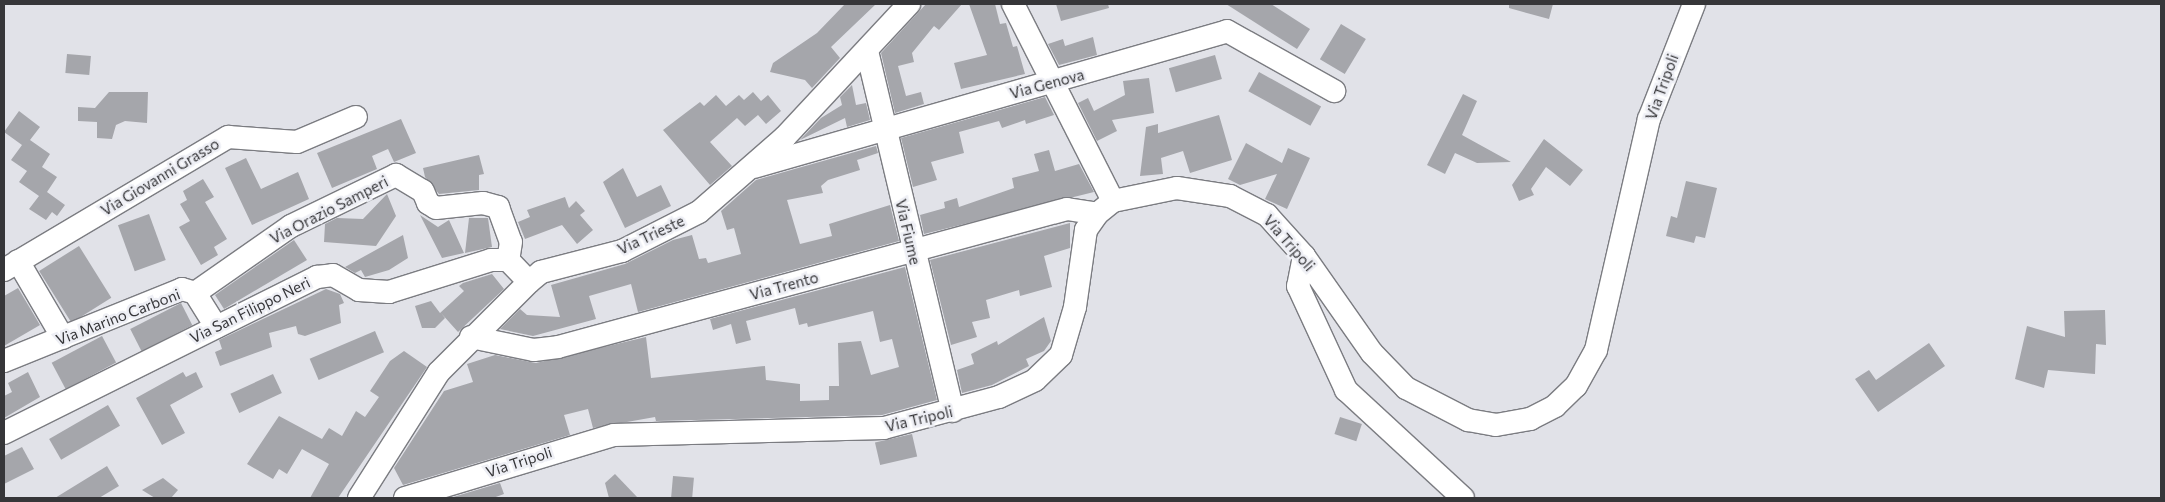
<!DOCTYPE html>
<style>
body{margin:0}
#map{position:relative;width:2165px;height:502px;overflow:hidden;background:#e1e2e8;font-family:Commissioner,sans-serif}
div>[style]{position:absolute}
[style*='--x']{left:calc(var(--x)*1px);top:calc(var(--y)*1px);width:calc(var(--w)*1px);rotate:calc(var(--a)*1deg)}
.building>*{inset:0;background:#a5a6ab;transform-origin:0 0}
.roads{filter:drop-shadow(1px 0 #7b7c81) drop-shadow(-1px 0 #7b7c81) drop-shadow(0 1px #7b7c81) drop-shadow(0 -1px #7b7c81)}
.minor>*{height:22px;margin:-11px;padding:0 11px;transform-origin:11px;border-radius:11px;background:#fff}
span{translate:-50% -50%;white-space:nowrap;text-align:center;line-height:1.15;-webkit-text-stroke:5px #eeeff5;paint-order:stroke}
.street-label{font-size:15px;color:#363639}
.frame{position:absolute;inset:0;border:5px solid #363639;pointer-events:none}
</style>
<div id="map">
<div class="building">
<div style="clip-path:polygon(845px 4px,876px 4px,831px 47px,840px 58px,812px 88px,805px 80px,770px 72px,773px 63px,817px 33px)"></div>
<div style="clip-path:polygon(926px 4px,962px 4px,939px 30px,934px 26px,912px 53px,914px 62px,898px 66px,906px 96px,921px 92px,924px 104px,895px 113px,881px 53px)"></div>
<div style="clip-path:polygon(969px 4px,995px 4px,1000px 24px,1006px 23px,1013px 47px,1017px 46px,1025px 74px,961px 89px,954px 63px,987px 55px)"></div>
<div style="clip-path:polygon(1056px 4px,1108px 4px,1109px 8px,1061px 21px)"></div>
<div style="clip-path:polygon(1226px 4px,1271px 4px,1310px 29px,1297px 49px)"></div>
<div style="clip-path:polygon(1509px 4px,1553px 4px,1549px 19px,1509px 8px)"></div>
<div style="left:1341px;top:24px;width:29px;height:41px;rotate:31deg"></div>
<div style="clip-path:polygon(1093px 37px,1097px 55px,1059px 65px,1048px 44px,1063px 39px,1065px 46px)"></div>
<div style="left:67px;top:54px;width:24px;height:19px;rotate:5deg"></div>
<div style="left:1215px;top:55px;width:25px;height:48px;rotate:74deg"></div>
<div style="left:1259px;top:72px;width:71px;height:22px;rotate:29deg"></div>
<div style="clip-path:polygon(1149px 78px,1154px 113px,1112px 120px,1117px 131px,1097px 141px,1078px 103px,1088px 98px,1094px 111px,1125px 95px,1123px 81px)"></div>
<div style="clip-path:polygon(852px 85px,856px 105px,866px 103px,870px 120px,847px 127px,845px 118px,800px 140px,821px 118px,842px 105px,840px 97px)"></div>
<div style="clip-path:polygon(109px 92px,148px 92px,147px 123px,125px 121px,116px 125px,112px 139px,97px 138px,97px 122px,78px 121px,78px 107px,95px 108px)"></div>
<div style="clip-path:polygon(753px 92px,761px 101px,768px 95px,781px 111px,766px 124px,758px 115px,745px 126px,737px 118px,710px 142px,732px 166px,710px 185px,663px 130px,700px 102px,704px 106px,716px 95px,726px 106px,739px 95px,744px 100px)"></div>
<div style="clip-path:polygon(1463px 94px,1477px 101px,1462px 135px,1511px 162px,1477px 163px,1455px 153px,1445px 174px,1427px 165px)"></div>
<div style="clip-path:polygon(1045px 97px,1054px 115px,1026px 124px,1025px 120px,1002px 128px,999px 121px,959px 132px,964px 153px,931px 162px,937px 180px,913px 187px,901px 138px)"></div>
<div style="clip-path:polygon(19px 111px,40px 127px,30px 140px,50px 154px,42px 167px,57px 177px,47px 192px,65px 205px,57px 216px,52px 212px,46px 220px,29px 209px,39px 196px,19px 182px,27px 171px,11px 160px,22px 145px,4px 132px)"></div>
<div style="clip-path:polygon(1219px 115px,1232px 160px,1190px 173px,1183px 151px,1161px 158px,1163px 174px,1140px 176px,1146px 127px,1158px 124px,1158px 133px)"></div>
<div style="clip-path:polygon(401px 119px,416px 153px,394px 162px,388px 149px,372px 156px,377px 169px,332px 188px,317px 153px)"></div>
<div style="clip-path:polygon(1544px 139px,1583px 170px,1570px 186px,1546px 167px,1531px 189px,1534px 195px,1519px 201px,1512px 185px)"></div>
<div style="clip-path:polygon(1246px 143px,1282px 163px,1288px 148px,1310px 158px,1287px 209px,1265px 199px,1277px 174px,1240px 185px,1228px 179px)"></div>
<div style="clip-path:polygon(876px 146px,878px 153px,857px 160px,860px 170px,828px 180px,821px 186px,823px 193px,787px 200px,800px 244px,832px 236px,829px 224px,890px 205px,899px 241px,638px 312px,631px 284px,589px 296px,596px 319px,533px 336px,500px 329px,520px 309px,527px 315px,560px 317px,551px 285px,625px 264px,673px 240px,692px 235px,699px 259px,706px 258px,708px 263px,741px 254px,734px 228px,727px 230px,721px 211px,756px 180px)"></div>
<div style="clip-path:polygon(1049px 150px,1055px 171px,1079px 164px,1094px 192px,924px 234px,920px 215px,945px 208px,944px 202px,957px 198px,959px 207px,1014px 188px,1012px 178px,1039px 171px,1034px 154px)"></div>
<div style="clip-path:polygon(479px 155px,484px 174px,479px 175px,479px 190px,439px 194px,425px 177px,423px 168px)"></div>
<div style="clip-path:polygon(246px 158px,261px 189px,298px 172px,309px 199px,252px 225px,225px 168px)"></div>
<div style="clip-path:polygon(623px 168px,637px 197px,661px 185px,671px 206px,625px 228px,603px 182px)"></div>
<div style="clip-path:polygon(203px 179px,214px 197px,205px 202px,227px 239px,214px 247px,218px 255px,201px 265px,179px 227px,190px 221px,180px 204px,187px 200px,183px 191px)"></div>
<div style="clip-path:polygon(1686px 181px,1717px 188px,1705px 238px,1696px 236px,1694px 243px,1666px 236px,1671px 216px,1677px 218px)"></div>
<div style="clip-path:polygon(387px 194px,396px 216px,376px 246px,324px 242px,325px 224px,337px 218px,363px 219px)"></div>
<div style="clip-path:polygon(565px 197px,569px 208px,576px 201px,585px 211px,580px 215px,593px 230px,577px 244px,562px 225px,525px 239px,518px 222px,530px 217px,527px 210px)"></div>
<div style="left:149px;top:214px;width:49px;height:33px;rotate:70deg"></div>
<div style="clip-path:polygon(420px 215px,438px 227px,449px 220px,464px 253px,442px 258px)"></div>
<div style="clip-path:polygon(469px 218px,488px 218px,492px 247px,465px 253px)"></div>
<div style="clip-path:polygon(1070px 223px,1070px 248px,1044px 256px,1052px 287px,1020px 296px,1019px 290px,986px 300px,990px 318px,972px 322px,977px 337px,951px 345px,930px 260px)"></div>
<div style="clip-path:polygon(403px 235px,408px 258px,389px 270px,365px 277px,361px 270px,355px 273px,345px 267px)"></div>
<div style="clip-path:polygon(294px 240px,307px 260px,224px 309px,215px 295px)"></div>
<div style="left:79px;top:246px;width:61px;height:47px;rotate:58deg"></div>
<div style="clip-path:polygon(905px 267px,937px 400px,882px 415px,656px 421px,655px 417px,593px 428px,588px 409px,564px 415px,570px 435px,403px 485px,394px 468px,444px 391px,473px 382px,467px 364px,495px 355px,536px 363px,646px 337px,651px 378px,765px 366px,766px 380px,800px 384px,800px 401px,829px 400px,829px 386px,839px 386px,838px 343px,861px 341px,871px 375px,899px 367px,892px 339px,880px 342px,873px 311px,808px 327px,807px 323px,799px 325px,795px 308px,746px 321px,751px 340px,736px 344px,731px 324px,713px 330px,710px 319px)"></div>
<div style="clip-path:polygon(492px 274px,504px 289px,458px 332px,441px 313px,445px 318px,435px 328px,422px 328px,415px 306px,431px 301px,440px 313px,464px 291px,459px 286px,463px 283px)"></div>
<div style="clip-path:polygon(18px 288px,40px 325px,4px 346px,4px 296px)"></div>
<div style="clip-path:polygon(326px 289px,340px 294px,344px 303px,339px 305px,341px 323px,305px 336px,298px 334px,296px 326px,269px 333px,272px 347px,220px 366px,215px 352px,222px 349px,219px 340px)"></div>
<div style="left:181px;top:303px;width:25px;height:57px;rotate:63deg"></div>
<div style="clip-path:polygon(2105px 310px,2106px 345px,2096px 344px,2095px 374px,2048px 370px,2044px 388px,2015px 379px,2027px 326px,2065px 337px,2064px 311px)"></div>
<div style="clip-path:polygon(1044px 317px,1051px 341px,1044px 351px,1026px 359px,1029px 366px,992px 385px,962px 393px,957px 370px,974px 364px,971px 354px,997px 341px,998px 345px)"></div>
<div style="left:375px;top:331px;width:23px;height:71px;rotate:67deg"></div>
<div style="left:102px;top:336px;width:30px;height:57px;rotate:62deg"></div>
<div style="clip-path:polygon(1929px 343px,1945px 366px,1878px 412px,1855px 379px,1869px 370px,1876px 380px)"></div>
<div style="clip-path:polygon(404px 351px,427px 367px,338px 498px,310px 498px,329px 464px,302px 449px,287px 474px,279px 469px,273px 479px,247px 464px,279px 416px,322px 439px,329px 428px,342px 436px,356px 411px,365px 417px,379px 397px,370px 391px,390px 361px)"></div>
<div style="clip-path:polygon(28px 372px,40px 397px,4px 418px,4px 396px,12px 392px,8px 383px)"></div>
<div style="clip-path:polygon(183px 372px,186px 377px,196px 372px,203px 387px,170px 405px,185px 433px,162px 445px,136px 398px)"></div>
<div style="left:273px;top:374px;width:21px;height:47px;rotate:65deg"></div>
<div style="left:108px;top:405px;width:24px;height:68px;rotate:60deg"></div>
<div style="left:1340px;top:417px;width:23px;height:18px;rotate:18deg"></div>
<div style="left:912px;top:434px;width:23px;height:38px;rotate:77deg"></div>
<div style="clip-path:polygon(22px 447px,34px 469px,4px 484px,4px 456px)"></div>
<div style="clip-path:polygon(107px 466px,119px 486px,99px 498px,55px 498px)"></div>
<div style="clip-path:polygon(615px 474px,638px 498px,609px 498px,605px 483px)"></div>
<div style="left:673px;top:476px;width:21px;height:22px;rotate:5deg"></div>
<div style="clip-path:polygon(163px 478px,178px 490px,171px 498px,155px 498px,142px 490px)"></div>
<div style="clip-path:polygon(500px 483px,504px 494px,493px 498px,450px 498px)"></div>
</div>
<div class="roads">
<div class="minor">
<div style="--x:1013;--y:4;--w:221;--a:63.1"></div>
<div style="--x:867;--y:51;--w:370;--a:76.6"></div>
<div style="--x:754;--y:167;--w:492;--a:-16"></div>
<div style="--x:1227;--y:31;--w:123;--a:29.3"></div>
<div style="--x:1304;--y:256;--w:31;--a:101"></div>
<div style="--x:1298;--y:286;--w:115;--a:65.2"></div>
<div style="--x:1346;--y:390;--w:159;--a:42.7"></div>
<div style="--x:18;--y:261;--w:89;--a:59.7"></div>
<div style="--x:4;--y:270;--w:261;--a:-30.7"></div>
<div style="--x:228;--y:137;--w:69;--a:4.1"></div>
<div style="--x:297;--y:142;--w:64;--a:-23"></div>
<div style="--x:195;--y:293;--w:117;--a:-34.9"></div>
<div style="--x:291;--y:226;--w:117;--a:-25.9"></div>
<div style="--x:396;--y:175;--w:31;--a:31"></div>
<div style="--x:423;--y:191;--w:13;--a:67"></div>
<div style="--x:428;--y:203;--w:9;--a:32"></div>
<div style="--x:436;--y:208;--w:47;--a:-6.1"></div>
<div style="--x:483;--y:203;--w:16;--a:15"></div>
<div style="--x:498;--y:207;--w:37;--a:70"></div>
<div style="--x:511;--y:242;--w:18;--a:99"></div>
<div style="--x:471;--y:337;--w:64;--a:11.7"></div>
<div style="--x:534;--y:350;--w:24;--a:-7"></div>
<div style="--x:558;--y:347;--w:527;--a:-15.17"></div>
<div style="--x:1067;--y:209;--w:30;--a:9"></div>
<div style="--x:4;--y:361;--w:192;--a:-22"></div>
<div style="--x:182;--y:289;--w:14;--a:17"></div>
<div style="--x:195;--y:293;--w:40;--a:58"></div>
<div style="--x:4;--y:433;--w:350;--a:-26.5"></div>
<div style="--x:317;--y:277;--w:16;--a:-7"></div>
<div style="--x:333;--y:275;--w:30;--a:30"></div>
<div style="--x:359;--y:290;--w:30;--a:4"></div>
<div style="--x:389;--y:292;--w:107;--a:-17.4"></div>
<div style="--x:491;--y:260;--w:17;--a:0"></div>
<div style="--x:508;--y:260;--w:30;--a:46"></div>
<div style="--x:359;--y:498;--w:149;--a:-57.6"></div>
<div style="--x:439;--y:372;--w:127;--a:-45"></div>
<div style="--x:529;--y:282;--w:16;--a:-40"></div>
<div style="--x:541;--y:272;--w:84;--a:-14.5"></div>
<div style="--x:622;--y:251;--w:86;--a:-26.9"></div>
<div style="--x:699;--y:212;--w:114;--a:-41.1"></div>
<div style="--x:785;--y:137;--w:182;--a:-47"></div>
<div style="--x:405;--y:498;--w:218;--a:-16.8"></div>
<div style="--x:614;--y:435;--w:270;--a:-1.5"></div>
<div style="--x:884;--y:428;--w:119;--a:-15.1"></div>
<div style="--x:999;--y:397;--w:40;--a:-25"></div>
<div style="--x:1035;--y:380;--w:36;--a:-44"></div>
<div style="--x:1061;--y:355;--w:50;--a:-73.7"></div>
<div style="--x:1075;--y:307;--w:78;--a:-81.9"></div>
<div style="--x:1086;--y:230;--w:19;--a:-55"></div>
<div style="--x:1097;--y:214;--w:21;--a:-39"></div>
<div style="--x:1113;--y:201;--w:65;--a:-11.5"></div>
<div style="--x:1177;--y:188;--w:54;--a:8.6"></div>
<div style="--x:1230;--y:196;--w:42;--a:27.2"></div>
<div style="--x:1267;--y:215;--w:55;--a:47.9"></div>
<div style="--x:1304;--y:256;--w:118;--a:55"></div>
<div style="--x:1372;--y:353;--w:49;--a:45.8"></div>
<div style="--x:1406;--y:388;--w:70;--a:27.3"></div>
<div style="--x:1468;--y:420;--w:28;--a:10"></div>
<div style="--x:1496;--y:425;--w:35;--a:-10"></div>
<div style="--x:1530;--y:419;--w:28;--a:-27"></div>
<div style="--x:1555;--y:406;--w:29;--a:-44"></div>
<div style="--x:1576;--y:386;--w:41;--a:-60.9"></div>
<div style="--x:1596;--y:350;--w:237;--a:-77.1"></div>
<div style="--x:1649;--y:119;--w:123;--a:-68.6"></div>
</div>
</div>
<div class="street-label">
<span style="left:1047px;top:84px;rotate:-15deg">Via Genova</span>
<span style="left:1662px;top:87px;rotate:-70deg">Via Tripoli</span>
<span style="left:160px;top:177px;rotate:-31deg">Via Giovanni Grasso</span>
<span style="left:329px;top:210px;rotate:-27deg">Via Orazio Samperi</span>
<span style="left:908px;top:232px;rotate:77deg">Via Fiume</span>
<span style="left:651px;top:235px;rotate:-25deg">Via Trieste</span>
<span style="left:1289px;top:243px;rotate:49deg">Via Tripoli</span>
<span style="left:784px;top:286px;rotate:-15deg">Via Trento</span>
<span style="left:250px;top:310px;rotate:-26deg">Via San Filippo Neri</span>
<span style="left:118px;top:317px;rotate:-21deg">Via Marino Carboni</span>
<span style="left:919px;top:419px;rotate:-13deg">Via Tripoli</span>
<span style="left:519px;top:462px;rotate:-18deg">Via Tripoli</span>
</div>
<div class="frame"></div>
</div>
